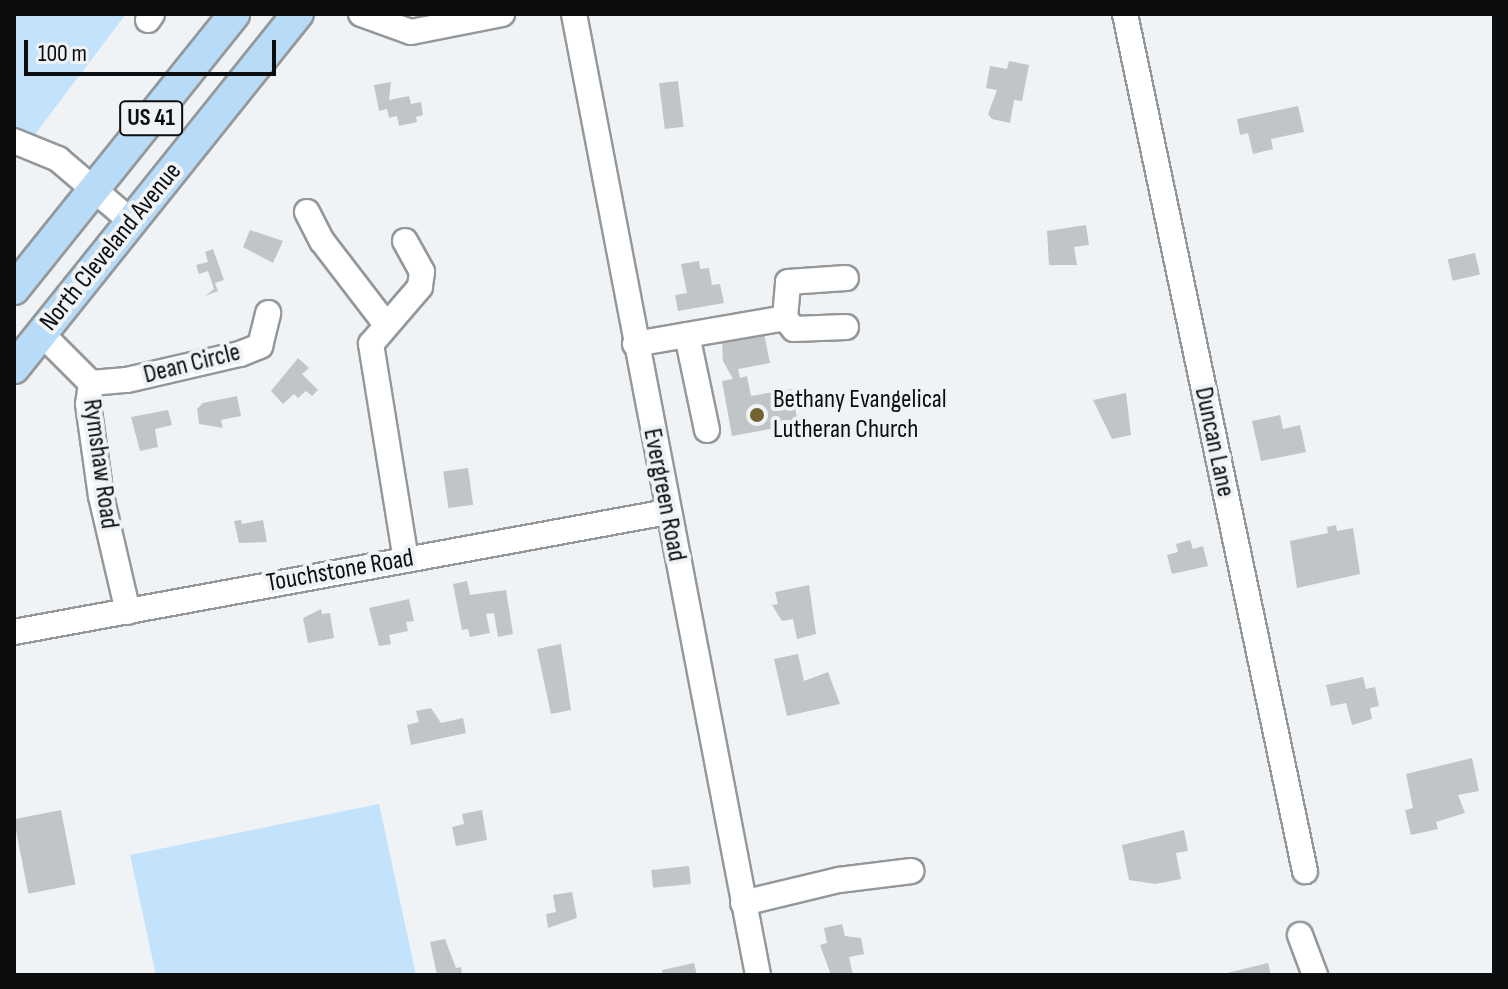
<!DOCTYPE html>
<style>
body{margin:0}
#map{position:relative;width:1508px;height:989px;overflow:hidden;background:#eff3f6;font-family:"Sofia Sans Condensed",sans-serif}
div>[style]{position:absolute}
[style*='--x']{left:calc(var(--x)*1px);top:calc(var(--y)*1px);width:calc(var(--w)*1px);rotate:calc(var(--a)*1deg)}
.green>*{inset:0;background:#c3e2fb}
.building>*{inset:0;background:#c2c5c8;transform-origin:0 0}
.roads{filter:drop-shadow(2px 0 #94989a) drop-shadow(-2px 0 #94989a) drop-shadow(0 2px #94989a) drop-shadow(0 -2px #94989a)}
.minor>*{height:24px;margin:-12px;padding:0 12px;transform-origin:12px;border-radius:12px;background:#fff}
.major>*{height:30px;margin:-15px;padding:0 15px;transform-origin:15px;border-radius:15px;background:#b8dcf8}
.dots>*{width:22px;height:22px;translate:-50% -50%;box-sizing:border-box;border:4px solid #eff3f6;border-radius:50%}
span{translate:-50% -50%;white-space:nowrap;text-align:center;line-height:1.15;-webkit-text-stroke:8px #eff3f6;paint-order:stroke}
.shield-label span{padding:2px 6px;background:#eff3f6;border:2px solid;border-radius:6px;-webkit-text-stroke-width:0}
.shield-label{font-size:24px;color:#0c0d0e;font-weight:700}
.street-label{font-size:26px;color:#0c0d0e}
.poi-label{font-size:26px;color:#0c0d0e}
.left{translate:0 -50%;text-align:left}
.frame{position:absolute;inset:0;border:16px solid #0c0d0e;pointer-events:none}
.scale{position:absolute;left:24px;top:40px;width:252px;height:36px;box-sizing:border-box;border:4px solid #0c0d0e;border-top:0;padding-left:10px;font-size:24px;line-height:28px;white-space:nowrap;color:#0c0d0e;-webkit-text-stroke:6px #eff3f6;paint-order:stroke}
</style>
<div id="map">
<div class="green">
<div style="clip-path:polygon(14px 14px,126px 14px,26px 146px,14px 144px)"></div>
<div style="clip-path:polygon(379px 804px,416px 975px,156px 975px,130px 855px)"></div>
</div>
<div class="building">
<div style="clip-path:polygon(1009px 61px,1029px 65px,1022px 101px,1014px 100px,1010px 123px,992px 119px,988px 114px,997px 90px,986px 88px,990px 66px,1007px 69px)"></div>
<div style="left:678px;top:81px;width:46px;height:19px;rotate:83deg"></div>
<div style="clip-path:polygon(391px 82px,389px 100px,409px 96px,411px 104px,421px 102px,423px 115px,416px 117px,417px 122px,399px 126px,397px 116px,389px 118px,387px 109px,379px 111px,374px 85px)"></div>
<div style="clip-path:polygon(1298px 106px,1304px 132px,1271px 139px,1273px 149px,1253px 154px,1248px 133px,1240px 135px,1237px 119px)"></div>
<div style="clip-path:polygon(1086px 225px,1089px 245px,1074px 247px,1077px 265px,1049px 265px,1047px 231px)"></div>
<div style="clip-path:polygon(250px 230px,283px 241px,273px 263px,243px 247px)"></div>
<div style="clip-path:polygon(213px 249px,224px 280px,215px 283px,218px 291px,205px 296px,214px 289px,208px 271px,199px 274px,196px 265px,208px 262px,205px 252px)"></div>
<div style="left:1475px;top:253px;width:22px;height:28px;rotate:77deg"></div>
<div style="clip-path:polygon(699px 261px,700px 269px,709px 268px,712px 285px,720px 284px,724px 303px,678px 311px,675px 295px,687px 293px,681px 264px)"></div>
<div style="clip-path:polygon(764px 333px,770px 363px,738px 369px,740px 378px,747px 376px,751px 396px,792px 389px,798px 424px,732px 436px,722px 381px,733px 379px,723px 361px,722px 341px)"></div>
<div style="clip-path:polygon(298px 358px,309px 368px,302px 374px,318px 390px,312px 396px,306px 391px,298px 398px,294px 394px,283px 404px,271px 391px)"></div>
<div style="clip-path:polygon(1126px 393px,1131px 435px,1112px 439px,1093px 400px)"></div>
<div style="clip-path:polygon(237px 396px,241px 416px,221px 420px,223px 428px,199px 424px,197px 409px,203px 403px)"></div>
<div style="clip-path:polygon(168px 410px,172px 425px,155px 429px,158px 447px,140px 451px,131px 417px)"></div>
<div style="clip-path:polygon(1280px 415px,1283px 429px,1300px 425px,1306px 452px,1261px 461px,1252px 421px)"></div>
<div style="left:468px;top:468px;width:37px;height:25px;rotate:82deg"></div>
<div style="clip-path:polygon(241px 520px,242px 524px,263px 520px,267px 542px,239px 543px,234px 521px)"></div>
<div style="clip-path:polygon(1336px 525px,1337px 531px,1353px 528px,1360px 574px,1297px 588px,1290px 541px,1328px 533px,1327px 527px)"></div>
<div style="clip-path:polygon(1190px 540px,1193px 549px,1203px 546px,1208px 566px,1172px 574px,1167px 555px,1178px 552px,1176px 544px)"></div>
<div style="clip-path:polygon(467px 581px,470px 595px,506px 590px,513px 634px,498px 637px,494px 613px,486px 614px,490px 633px,470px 637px,468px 629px,462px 630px,453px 584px)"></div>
<div style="clip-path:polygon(809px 585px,816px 634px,797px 639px,793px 619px,782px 621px,772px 605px,778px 604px,775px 592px)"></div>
<div style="clip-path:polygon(409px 599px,414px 621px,406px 622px,408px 631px,389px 635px,391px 644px,379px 646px,369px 608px)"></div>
<div style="clip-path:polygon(321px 609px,322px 614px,330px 613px,334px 638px,308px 643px,303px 618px)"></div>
<div style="clip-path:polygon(561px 644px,571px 710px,551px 714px,537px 649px)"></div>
<div style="clip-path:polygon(798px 654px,804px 681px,828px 672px,840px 704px,787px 716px,774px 659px)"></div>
<div style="clip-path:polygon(1363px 677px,1366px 689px,1375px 687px,1379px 706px,1370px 708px,1372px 719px,1352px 725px,1346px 703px,1331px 706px,1326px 685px)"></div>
<div style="clip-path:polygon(431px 708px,441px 723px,463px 718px,466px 733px,411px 745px,407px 725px,419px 722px,416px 711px)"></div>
<div style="clip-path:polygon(1472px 758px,1479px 791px,1458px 795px,1465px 813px,1436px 822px,1438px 829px,1411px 835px,1405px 810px,1413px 808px,1406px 774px)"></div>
<div style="left:61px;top:810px;width:76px;height:48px;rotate:79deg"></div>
<div style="clip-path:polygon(482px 810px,487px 840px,456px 846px,452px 827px,464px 824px,462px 814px)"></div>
<div style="clip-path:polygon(1184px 830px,1188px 851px,1176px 853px,1181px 879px,1155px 884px,1129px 880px,1122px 845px)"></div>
<div style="left:689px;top:866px;width:18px;height:38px;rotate:84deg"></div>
<div style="clip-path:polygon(572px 892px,577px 918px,548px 928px,546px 914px,556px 912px,553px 895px)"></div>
<div style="clip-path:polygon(842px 924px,845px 936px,861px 938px,864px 954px,849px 957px,853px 975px,831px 975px,820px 945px,827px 943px,824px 928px)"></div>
<div style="clip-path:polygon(445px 939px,456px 968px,461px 967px,462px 974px,437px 975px,430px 942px)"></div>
<div style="clip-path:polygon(694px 963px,697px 975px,663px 975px,662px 970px)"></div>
<div style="clip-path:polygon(1268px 963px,1271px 975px,1223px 975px,1223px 974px)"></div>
</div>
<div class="roads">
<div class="minor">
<div style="--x:361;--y:14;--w:53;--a:19.8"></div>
<div style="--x:411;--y:32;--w:93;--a:-11.2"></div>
<div style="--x:574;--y:14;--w:978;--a:79.16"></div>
<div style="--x:1125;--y:14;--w:876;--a:78.14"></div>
<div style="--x:148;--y:20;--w:7;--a:-56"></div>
<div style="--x:14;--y:141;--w:48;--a:22.2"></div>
<div style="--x:58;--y:159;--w:97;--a:40.4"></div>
<div style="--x:307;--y:212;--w:33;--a:63"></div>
<div style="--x:322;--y:241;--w:103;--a:52.5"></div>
<div style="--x:405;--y:241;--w:35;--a:61"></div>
<div style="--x:422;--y:272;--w:15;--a:98"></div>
<div style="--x:420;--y:287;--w:75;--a:130.7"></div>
<div style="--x:371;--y:344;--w:218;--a:80.8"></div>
<div style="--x:785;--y:318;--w:14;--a:51"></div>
<div style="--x:794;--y:329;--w:52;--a:-2.2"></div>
<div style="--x:41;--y:333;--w:71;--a:45"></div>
<div style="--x:91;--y:383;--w:21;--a:98"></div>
<div style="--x:88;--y:404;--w:93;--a:82"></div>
<div style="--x:101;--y:496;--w:119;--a:76.9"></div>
<div style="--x:687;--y:335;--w:97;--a:78.1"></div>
<div style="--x:635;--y:344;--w:152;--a:-9.8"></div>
<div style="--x:785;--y:318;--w:36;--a:-85"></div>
<div style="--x:788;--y:282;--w:58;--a:-3.9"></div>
<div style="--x:91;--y:383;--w:36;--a:-5"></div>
<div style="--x:127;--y:380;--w:116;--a:-13"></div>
<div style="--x:240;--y:354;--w:22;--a:-22"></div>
<div style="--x:260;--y:346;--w:34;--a:-76"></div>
<div style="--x:14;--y:632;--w:664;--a:-10.41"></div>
<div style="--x:743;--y:903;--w:99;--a:-13.5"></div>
<div style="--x:839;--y:880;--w:73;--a:-7.1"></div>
<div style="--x:1300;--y:935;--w:43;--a:69.4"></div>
</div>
<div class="major">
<div style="--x:14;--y:289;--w:352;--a:-51.3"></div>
<div style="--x:14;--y:368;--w:454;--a:-51.3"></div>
</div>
</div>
<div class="dots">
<div style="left:757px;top:415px;background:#726230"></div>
</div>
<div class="shield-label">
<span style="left:151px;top:118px">US 41</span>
</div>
<div class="street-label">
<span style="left:111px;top:247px;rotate:-51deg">North Cleveland Avenue</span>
<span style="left:192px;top:364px;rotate:-14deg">Dean Circle</span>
<span style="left:1214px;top:442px;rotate:78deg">Duncan Lane</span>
<span style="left:100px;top:464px;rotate:82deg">Rymshaw Road</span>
<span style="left:664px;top:495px;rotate:79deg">Evergreen Road</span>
<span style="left:340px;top:571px;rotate:-10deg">Touchstone Road</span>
</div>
<div class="poi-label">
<span class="left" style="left:773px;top:415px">Bethany Evangelical<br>Lutheran Church</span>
</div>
<div class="frame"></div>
<div class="scale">100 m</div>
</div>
